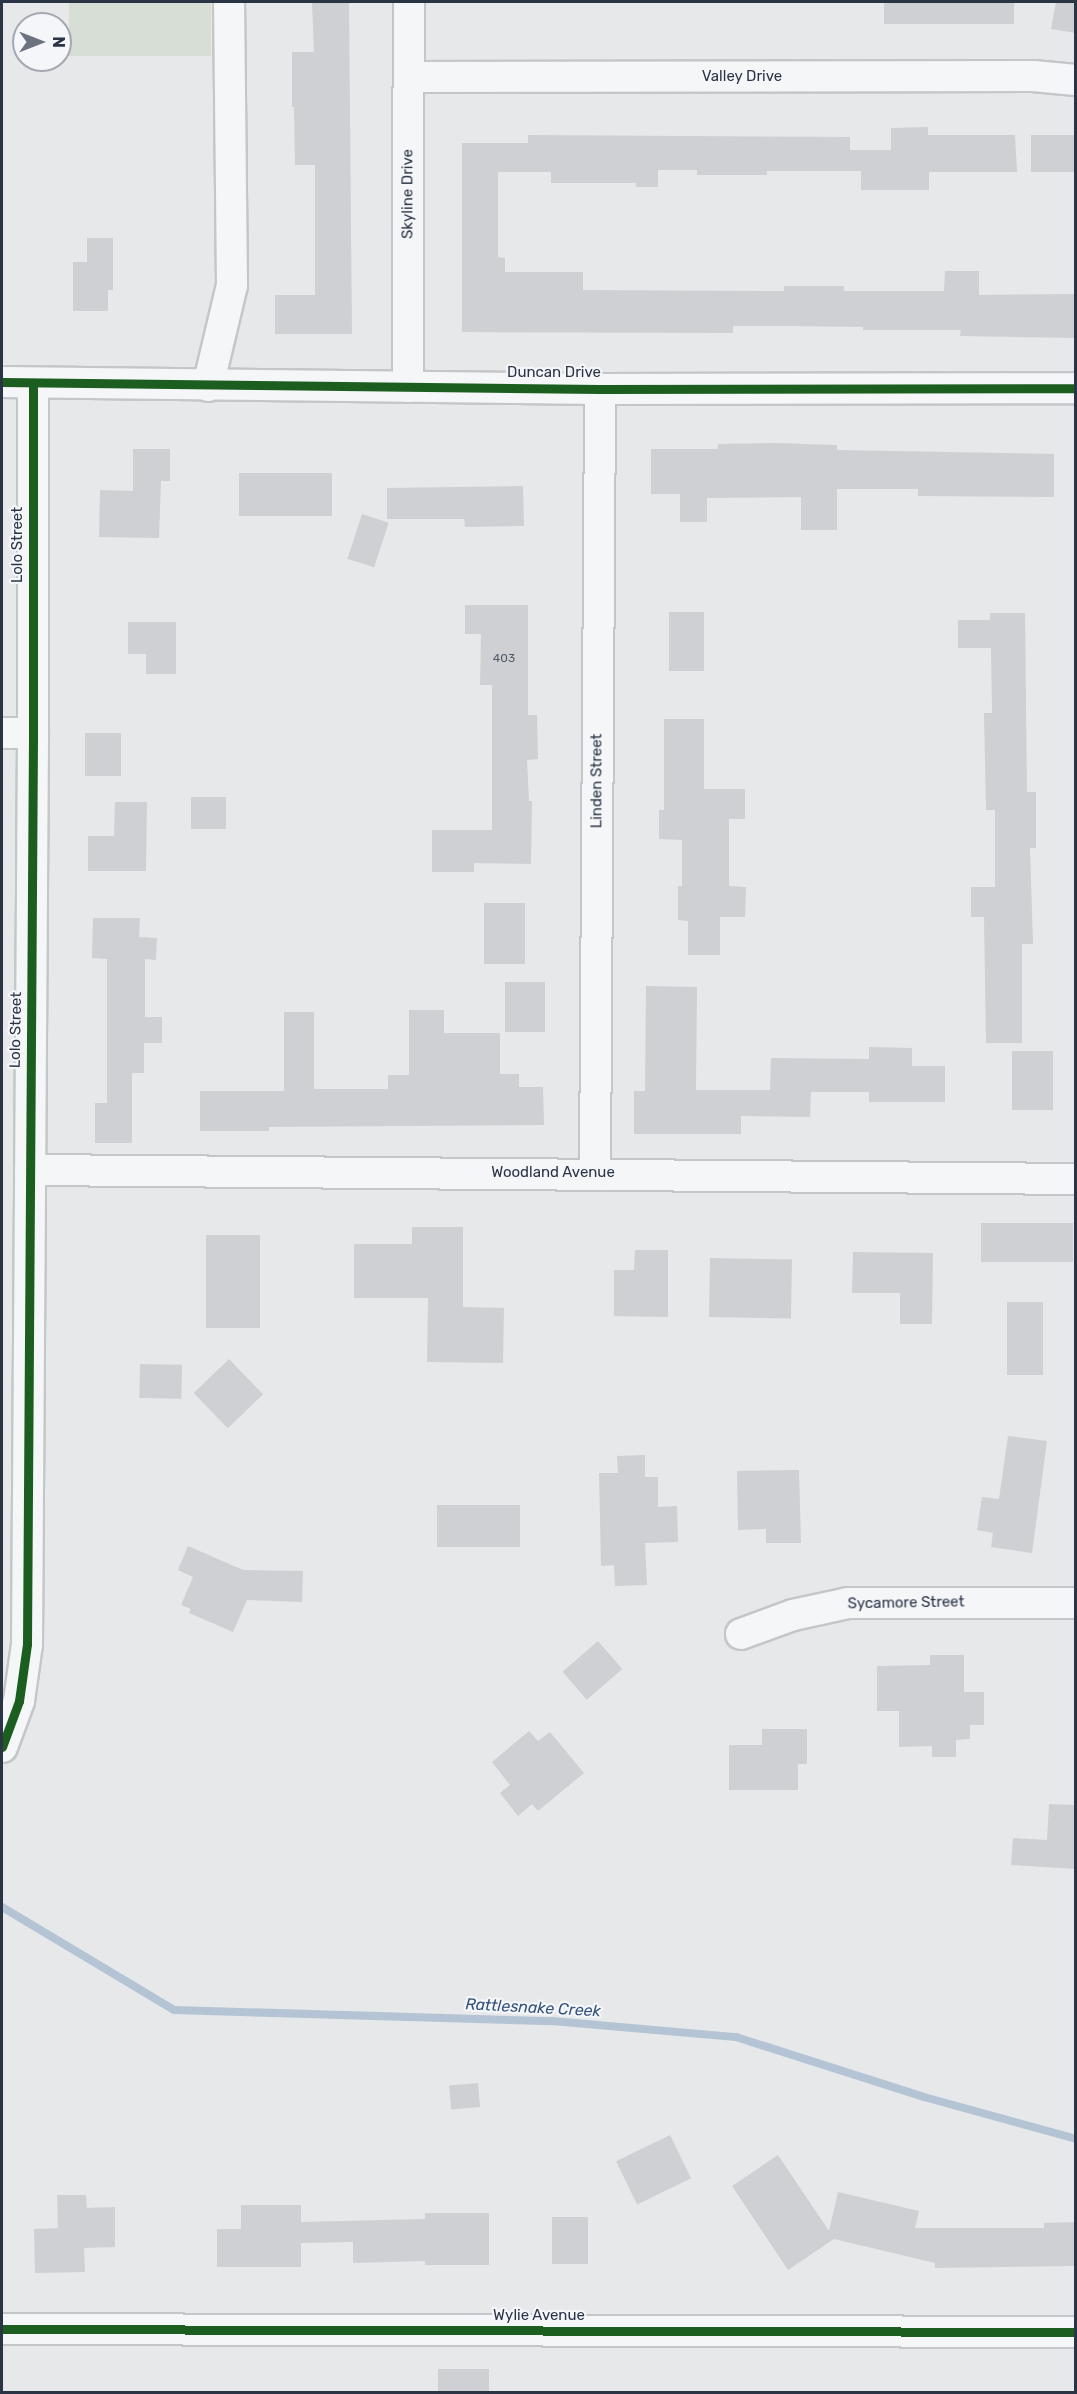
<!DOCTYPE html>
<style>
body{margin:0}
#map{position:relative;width:1077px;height:2394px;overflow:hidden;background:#e6e8ea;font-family:Rubik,sans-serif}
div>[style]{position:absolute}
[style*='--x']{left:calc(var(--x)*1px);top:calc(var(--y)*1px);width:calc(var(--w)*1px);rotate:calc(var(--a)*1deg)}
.green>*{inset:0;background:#d6ded6;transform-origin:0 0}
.stream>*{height:8px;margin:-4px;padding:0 4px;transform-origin:4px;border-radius:4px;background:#b4c4d5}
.building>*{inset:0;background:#ced0d3;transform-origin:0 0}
.roads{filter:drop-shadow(2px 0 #c4c6c8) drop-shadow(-2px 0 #c4c6c8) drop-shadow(0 2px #c4c6c8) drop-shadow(0 -2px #c4c6c8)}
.minor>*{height:30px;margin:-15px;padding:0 15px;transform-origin:15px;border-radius:15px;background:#f5f6f7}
.cycleway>*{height:9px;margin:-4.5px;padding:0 4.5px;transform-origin:4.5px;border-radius:4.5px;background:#1b5e20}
span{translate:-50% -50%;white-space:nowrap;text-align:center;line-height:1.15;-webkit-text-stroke:4.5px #f4f6f9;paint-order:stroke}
.number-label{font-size:12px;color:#545c69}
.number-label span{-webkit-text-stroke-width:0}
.street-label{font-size:15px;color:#2b3445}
.water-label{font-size:16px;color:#34527a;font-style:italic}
.frame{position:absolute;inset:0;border:3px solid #2b3445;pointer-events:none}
.north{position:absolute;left:12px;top:12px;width:60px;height:60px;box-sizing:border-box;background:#f4f6f9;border:2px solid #a4a8b1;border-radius:50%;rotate:90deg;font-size:16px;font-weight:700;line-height:24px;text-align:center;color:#2b3445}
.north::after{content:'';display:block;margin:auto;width:21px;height:27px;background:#6c737f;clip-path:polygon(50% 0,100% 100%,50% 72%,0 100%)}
</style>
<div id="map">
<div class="green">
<div style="left:69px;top:2px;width:142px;height:54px"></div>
</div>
<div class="stream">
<div style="--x:2;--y:1907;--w:200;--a:30.9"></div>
<div style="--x:174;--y:2010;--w:378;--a:1.7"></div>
<div style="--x:552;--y:2021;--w:185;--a:5"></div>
<div style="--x:736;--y:2037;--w:197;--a:17.7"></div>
<div style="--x:924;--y:2097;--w:158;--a:15.4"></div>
</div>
<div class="building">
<div style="clip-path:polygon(312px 2px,349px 2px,352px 334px,275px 334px,275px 295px,315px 295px,315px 165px,295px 165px,294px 107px,292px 107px,292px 52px,314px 52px)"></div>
<div style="left:884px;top:2px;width:130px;height:22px"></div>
<div style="clip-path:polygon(1056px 2px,1076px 2px,1076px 33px,1051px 29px)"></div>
<div style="clip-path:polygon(928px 127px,928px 135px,1015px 135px,1017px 172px,929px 172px,929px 190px,861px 190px,861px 171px,767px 171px,767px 175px,697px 175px,697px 170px,658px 170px,658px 187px,636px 187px,636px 183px,551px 183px,551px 172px,498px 172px,498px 257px,505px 258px,505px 272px,583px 272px,583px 290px,784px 291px,784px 286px,844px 286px,844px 291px,944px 291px,945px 271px,979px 271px,979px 295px,1076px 294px,1076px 338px,960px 336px,961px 330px,863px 330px,863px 327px,784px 326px,733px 326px,733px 333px,462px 332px,462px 143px,528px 143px,528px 135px,850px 137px,850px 150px,891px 150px,891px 128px)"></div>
<div style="left:1031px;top:135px;width:45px;height:37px"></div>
<div style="clip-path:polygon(87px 238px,113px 238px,113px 290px,108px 290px,108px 311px,73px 311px,73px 262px,87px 262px)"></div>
<div style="clip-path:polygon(774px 443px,837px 445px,837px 450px,1054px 454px,1054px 497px,918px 496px,918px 489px,837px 489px,837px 530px,801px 530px,801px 497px,707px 498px,707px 522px,680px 522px,680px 494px,651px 494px,651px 449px,718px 449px,718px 444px)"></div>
<div style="clip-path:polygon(133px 449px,170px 449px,170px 481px,161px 481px,159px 538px,99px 537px,100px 490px,133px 491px)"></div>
<div style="left:332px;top:473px;width:43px;height:93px;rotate:90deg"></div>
<div style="clip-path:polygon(523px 486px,524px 526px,465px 527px,464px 519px,387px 519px,387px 488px)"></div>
<div style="left:362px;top:514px;width:28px;height:47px;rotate:18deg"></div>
<div style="clip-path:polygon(465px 605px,528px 605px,528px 715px,537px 715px,538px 759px,527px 760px,529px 801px,532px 801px,531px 864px,474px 863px,474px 872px,432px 872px,432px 830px,492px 830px,492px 685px,480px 685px,481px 634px,465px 634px)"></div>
<div style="left:669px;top:612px;width:35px;height:59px"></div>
<div style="clip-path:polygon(990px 613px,1025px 613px,1027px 792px,1036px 792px,1036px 848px,1030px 848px,1033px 944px,1022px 944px,1022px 1043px,986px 1043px,984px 917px,971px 917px,971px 887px,995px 887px,995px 810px,986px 810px,984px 713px,992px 713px,991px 648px,958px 648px,958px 620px,990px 620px)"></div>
<div style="clip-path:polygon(128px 622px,176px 622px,176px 674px,146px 674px,146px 654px,128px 654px)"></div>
<div style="clip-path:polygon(664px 719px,704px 719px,704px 789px,745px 789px,745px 819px,729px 819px,729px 886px,746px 887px,745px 917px,720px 917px,720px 955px,688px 955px,688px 921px,678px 920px,678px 886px,682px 886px,682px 840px,659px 839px,659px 810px,664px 810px)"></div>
<div style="left:85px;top:733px;width:36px;height:43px"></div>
<div style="left:191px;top:797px;width:35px;height:32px"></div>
<div style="clip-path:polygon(115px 802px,147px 802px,146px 871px,88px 871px,88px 836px,114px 836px)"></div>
<div style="left:484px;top:903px;width:41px;height:61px"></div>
<div style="clip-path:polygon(93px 918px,140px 918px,139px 937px,157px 938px,156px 960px,145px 959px,145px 1017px,162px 1017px,162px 1043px,144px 1043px,144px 1073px,132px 1073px,132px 1143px,95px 1143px,95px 1103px,107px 1103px,107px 959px,92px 958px)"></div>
<div style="left:505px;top:982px;width:40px;height:50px"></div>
<div style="clip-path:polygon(646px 986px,697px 987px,696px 1090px,770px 1090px,771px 1058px,869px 1059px,869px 1047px,912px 1048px,912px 1066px,945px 1066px,945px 1102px,869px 1102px,869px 1092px,811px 1092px,810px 1117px,741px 1116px,741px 1134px,634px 1134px,634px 1091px,645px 1091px)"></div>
<div style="clip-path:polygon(409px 1010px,444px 1010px,444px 1033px,500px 1033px,500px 1074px,519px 1074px,519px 1087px,543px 1087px,544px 1125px,269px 1127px,269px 1131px,200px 1131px,200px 1091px,284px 1091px,284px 1012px,314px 1012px,314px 1089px,388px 1089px,388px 1075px,409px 1075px)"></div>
<div style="left:1012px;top:1051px;width:41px;height:59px"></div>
<div style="left:981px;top:1223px;width:92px;height:39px"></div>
<div style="clip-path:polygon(412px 1227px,463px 1227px,463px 1307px,504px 1308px,503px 1363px,427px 1362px,428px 1298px,354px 1298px,354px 1244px,412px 1244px)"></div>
<div style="left:206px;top:1235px;width:54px;height:93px"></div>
<div style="clip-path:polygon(635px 1250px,668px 1250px,668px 1317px,614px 1316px,614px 1270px,634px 1270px)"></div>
<div style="clip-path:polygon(853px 1252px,933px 1253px,932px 1324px,900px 1324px,900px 1293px,852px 1293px)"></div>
<div style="left:710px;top:1258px;width:82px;height:59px;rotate:1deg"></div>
<div style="left:1007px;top:1302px;width:36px;height:73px"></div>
<div style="left:229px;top:1359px;width:49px;height:49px;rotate:46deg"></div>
<div style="left:140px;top:1364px;width:42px;height:34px;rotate:1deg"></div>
<div style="clip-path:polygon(1008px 1436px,1047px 1441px,1032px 1553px,991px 1547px,993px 1533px,977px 1530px,982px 1497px,999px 1499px)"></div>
<div style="clip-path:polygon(645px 1455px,645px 1477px,658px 1477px,658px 1507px,677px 1506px,678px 1542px,645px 1543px,647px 1585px,615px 1586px,614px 1565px,601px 1566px,599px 1473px,618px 1473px,617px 1456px)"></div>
<div style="clip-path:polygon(799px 1470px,801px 1543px,766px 1543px,766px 1529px,738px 1530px,737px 1471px)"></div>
<div style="left:437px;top:1505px;width:83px;height:42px"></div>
<div style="clip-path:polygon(188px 1546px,243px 1570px,303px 1571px,302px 1602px,247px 1600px,233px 1632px,189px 1613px,191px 1609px,181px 1605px,193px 1577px,178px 1570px)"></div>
<div style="left:598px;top:1641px;width:37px;height:47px;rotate:49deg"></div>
<div style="clip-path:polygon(930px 1655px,964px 1655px,964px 1692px,984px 1692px,984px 1725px,970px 1725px,970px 1739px,956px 1740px,956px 1757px,932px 1757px,932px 1746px,899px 1747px,899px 1711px,877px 1711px,877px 1666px,930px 1665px)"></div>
<div style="clip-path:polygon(762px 1729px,807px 1729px,807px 1764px,798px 1764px,798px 1790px,729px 1790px,729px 1745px,762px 1745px)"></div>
<div style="clip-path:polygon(529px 1731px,538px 1741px,550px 1732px,584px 1773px,538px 1811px,532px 1804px,518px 1816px,500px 1793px,510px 1785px,492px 1762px)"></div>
<div style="clip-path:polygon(1049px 1804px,1076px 1805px,1076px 1869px,1011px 1865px,1013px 1838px,1047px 1840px)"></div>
<div style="left:478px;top:2083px;width:24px;height:29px;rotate:85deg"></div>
<div style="left:670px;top:2135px;width:48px;height:60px;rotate:64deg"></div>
<div style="clip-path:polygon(778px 2155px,829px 2231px,838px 2192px,919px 2211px,915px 2228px,1044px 2228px,1044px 2223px,1076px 2222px,1076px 2266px,935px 2268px,935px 2263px,834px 2239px,788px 2270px,732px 2186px)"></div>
<div style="clip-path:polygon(57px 2195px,86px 2195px,87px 2208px,115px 2207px,115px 2247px,84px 2248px,85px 2272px,35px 2273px,34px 2229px,58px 2228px)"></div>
<div style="clip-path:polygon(241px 2205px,301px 2205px,301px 2222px,425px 2219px,425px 2213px,489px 2213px,489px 2265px,425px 2265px,425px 2261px,353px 2263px,353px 2242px,301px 2243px,301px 2267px,217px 2267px,217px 2229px,241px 2229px)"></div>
<div style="left:552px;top:2217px;width:36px;height:47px"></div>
<div style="left:438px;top:2369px;width:51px;height:23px"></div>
</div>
<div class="roads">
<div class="minor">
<div style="--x:409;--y:77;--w:624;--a:-0.09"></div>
<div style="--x:1033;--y:76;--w:43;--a:5.3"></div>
<div style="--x:2;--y:382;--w:598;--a:0.67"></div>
<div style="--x:600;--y:389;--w:476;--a:-0.1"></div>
<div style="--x:208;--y:386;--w:104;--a:-76.6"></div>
<div style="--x:232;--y:285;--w:283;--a:-90.6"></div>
<div style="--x:408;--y:387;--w:385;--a:-89.9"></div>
<div style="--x:2;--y:733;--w:31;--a:0"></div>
<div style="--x:30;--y:1170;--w:1046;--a:0.49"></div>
<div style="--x:595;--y:1173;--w:784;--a:-89.63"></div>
<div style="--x:741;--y:1634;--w:55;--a:-20.1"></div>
<div style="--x:793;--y:1615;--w:56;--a:-12.3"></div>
<div style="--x:848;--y:1603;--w:228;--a:0"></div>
<div style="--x:2;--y:1747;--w:49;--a:-69.7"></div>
<div style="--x:19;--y:1701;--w:58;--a:-82"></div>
<div style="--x:27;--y:1644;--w:911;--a:-89.62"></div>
<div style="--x:33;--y:733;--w:350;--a:-90"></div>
<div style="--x:2;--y:2329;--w:1074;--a:0.16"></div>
</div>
</div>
<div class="cycleway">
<div style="--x:2;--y:382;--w:598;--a:0.67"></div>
<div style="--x:600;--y:389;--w:476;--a:-0.1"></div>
<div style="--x:2;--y:1747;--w:49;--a:-69.7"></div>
<div style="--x:19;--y:1701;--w:58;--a:-82"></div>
<div style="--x:27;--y:1644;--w:911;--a:-89.62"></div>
<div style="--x:33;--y:733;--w:350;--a:-90"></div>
<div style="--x:2;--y:2329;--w:1074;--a:0.16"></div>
</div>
<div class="number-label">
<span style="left:504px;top:659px">403</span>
</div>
<div class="street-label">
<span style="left:742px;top:77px">Valley Drive</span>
<span style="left:408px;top:194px;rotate:-90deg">Skyline Drive</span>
<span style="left:554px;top:373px">Duncan Drive</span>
<span style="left:18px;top:545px;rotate:-90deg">Lolo Street</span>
<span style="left:597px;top:781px;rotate:-90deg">Linden Street</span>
<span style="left:16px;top:1030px;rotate:-89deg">Lolo Street</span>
<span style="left:553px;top:1173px">Woodland Avenue</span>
<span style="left:906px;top:1603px;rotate:-1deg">Sycamore Street</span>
<span style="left:539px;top:2316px">Wylie Avenue</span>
</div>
<div class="water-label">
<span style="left:533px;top:2008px;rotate:3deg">Rattlesnake Creek</span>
</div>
<div class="frame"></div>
<div class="north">N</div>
</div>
